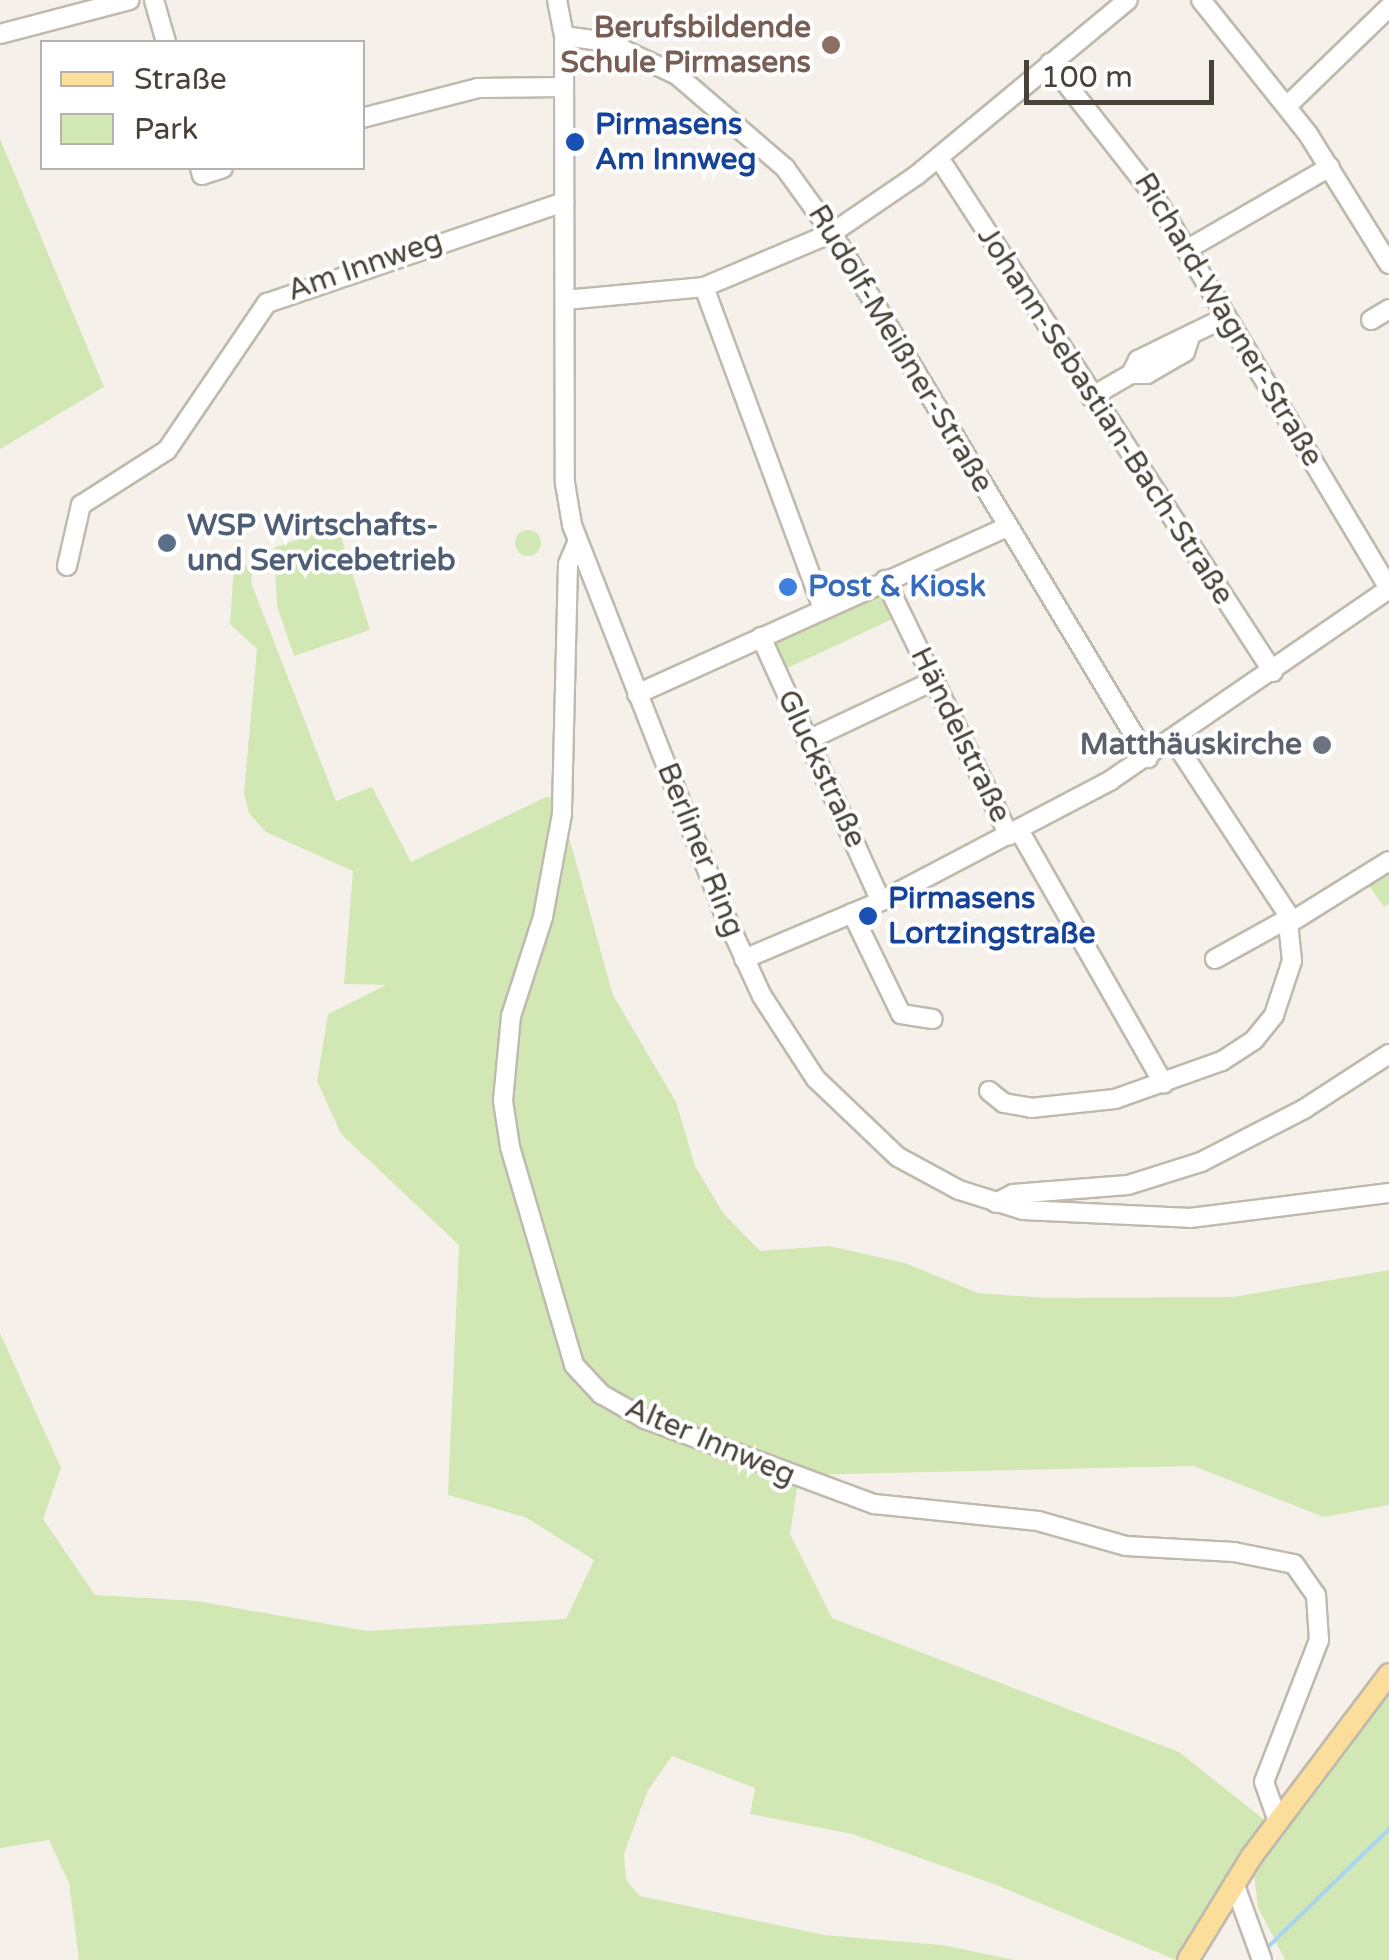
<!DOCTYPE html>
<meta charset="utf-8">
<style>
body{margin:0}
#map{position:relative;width:1389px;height:1960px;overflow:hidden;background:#f5f1ea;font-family:"Varela Round",sans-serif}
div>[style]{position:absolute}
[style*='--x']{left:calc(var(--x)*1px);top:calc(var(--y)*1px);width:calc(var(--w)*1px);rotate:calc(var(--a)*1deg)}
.green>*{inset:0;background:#d2e8b4;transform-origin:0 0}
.round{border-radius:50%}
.stream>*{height:4px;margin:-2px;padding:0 2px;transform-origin:2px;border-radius:2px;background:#a9d5ef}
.roads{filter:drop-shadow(2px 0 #c0b9ad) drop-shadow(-2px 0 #c0b9ad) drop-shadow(0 2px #c0b9ad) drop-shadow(0 -2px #c0b9ad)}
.minor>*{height:18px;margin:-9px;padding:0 9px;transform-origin:9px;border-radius:9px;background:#fff}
.major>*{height:20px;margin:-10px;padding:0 10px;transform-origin:10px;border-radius:10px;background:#fcde9c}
.dots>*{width:28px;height:28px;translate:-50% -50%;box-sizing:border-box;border:5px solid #fff;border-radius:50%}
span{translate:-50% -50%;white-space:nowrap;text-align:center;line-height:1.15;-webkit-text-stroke:8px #fff;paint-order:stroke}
.education-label{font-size:30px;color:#785e54;font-weight:700}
.right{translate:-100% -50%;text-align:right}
.transit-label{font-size:30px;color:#164399;font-weight:700}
.left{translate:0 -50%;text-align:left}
.street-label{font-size:30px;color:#494238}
.service-label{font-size:30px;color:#4e5e75;font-weight:700}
.shop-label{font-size:30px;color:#366cbe;font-weight:700}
.worship-label{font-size:30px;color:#5b616d;font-weight:700}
.legend{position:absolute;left:40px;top:40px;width:325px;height:130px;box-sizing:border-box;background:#fff;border:2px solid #b6b3af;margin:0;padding:12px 18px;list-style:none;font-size:30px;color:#494238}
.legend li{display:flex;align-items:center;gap:20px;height:50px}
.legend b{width:50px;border:2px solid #b6b3af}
.scale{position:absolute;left:1024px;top:60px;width:190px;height:45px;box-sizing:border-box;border:5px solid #494238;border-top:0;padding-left:12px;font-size:30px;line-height:35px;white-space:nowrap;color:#494238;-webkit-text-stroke:8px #fff;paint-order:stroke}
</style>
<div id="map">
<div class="green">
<div style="clip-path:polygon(0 139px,104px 387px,0 449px)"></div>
<div style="clip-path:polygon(337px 525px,370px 630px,294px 656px,277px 606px,274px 548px)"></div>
<div class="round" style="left:515px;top:530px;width:26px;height:26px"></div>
<div style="clip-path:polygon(251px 565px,252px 585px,336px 801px,372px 787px,411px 862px,546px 797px,558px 798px,613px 995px,676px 1102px,695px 1166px,723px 1213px,760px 1251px,829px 1246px,905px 1263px,978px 1293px,1045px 1298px,1233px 1297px,1389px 1270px,1389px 1505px,1324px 1517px,1193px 1466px,799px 1475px,790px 1534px,832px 1618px,1179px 1752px,1267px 1822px,1176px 1960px,994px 1884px,852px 1834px,750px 1814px,755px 1788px,672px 1756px,648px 1790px,624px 1853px,626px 1880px,640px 1896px,824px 1935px,942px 1945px,1015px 1960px,79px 1960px,69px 1883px,49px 1840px,0 1848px,0 1333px,61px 1468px,43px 1519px,95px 1595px,197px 1601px,367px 1631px,566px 1619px,594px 1560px,525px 1517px,448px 1495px,459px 1245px,341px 1134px,317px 1081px,328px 1014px,386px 985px,344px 984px,353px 871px,266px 832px,249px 813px,244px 793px,257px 649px,230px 624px,234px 566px)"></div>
<div style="left:882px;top:592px;width:29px;height:119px;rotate:65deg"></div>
<div style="clip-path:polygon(1389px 870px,1389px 904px,1384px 907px,1368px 884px)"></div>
<div style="clip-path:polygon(1389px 1690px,1389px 1960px,1285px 1960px,1258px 1907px,1254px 1874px)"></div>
</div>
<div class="stream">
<div style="--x:1269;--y:1946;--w:168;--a:-44.3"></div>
</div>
<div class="roads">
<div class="minor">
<div style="--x:154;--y:0;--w:44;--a:74.1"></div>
<div style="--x:557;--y:0;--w:37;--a:79"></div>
<div style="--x:564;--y:36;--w:447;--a:89.9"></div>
<div style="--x:565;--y:483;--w:43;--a:80.5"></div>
<div style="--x:572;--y:525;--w:414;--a:68.6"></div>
<div style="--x:723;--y:911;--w:94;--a:65.4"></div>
<div style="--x:762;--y:996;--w:99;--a:57"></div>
<div style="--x:816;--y:1079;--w:113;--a:43.6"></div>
<div style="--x:898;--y:1157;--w:69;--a:28.4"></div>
<div style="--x:959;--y:1190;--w:67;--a:17.4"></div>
<div style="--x:1023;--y:1210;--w:167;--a:2.7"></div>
<div style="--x:1190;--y:1218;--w:201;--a:-7.2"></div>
<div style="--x:1201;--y:0;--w:171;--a:51.4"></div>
<div style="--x:1308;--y:134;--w:153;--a:58.1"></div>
<div style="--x:0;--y:34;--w:134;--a:-14.7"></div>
<div style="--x:564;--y:36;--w:43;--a:7.9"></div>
<div style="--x:607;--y:42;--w:77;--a:25.2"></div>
<div style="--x:677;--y:75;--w:143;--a:40.7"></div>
<div style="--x:785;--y:168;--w:80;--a:54.1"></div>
<div style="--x:832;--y:233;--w:613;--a:58.96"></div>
<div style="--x:1050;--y:63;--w:167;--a:51.8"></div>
<div style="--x:1153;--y:194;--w:460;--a:59.1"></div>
<div style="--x:1287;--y:106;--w:142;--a:-44.1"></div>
<div style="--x:362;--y:118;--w:120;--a:-14.5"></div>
<div style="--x:478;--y:88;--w:86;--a:-0.7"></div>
<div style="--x:939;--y:158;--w:613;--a:56.98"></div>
<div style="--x:200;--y:168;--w:7;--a:74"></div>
<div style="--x:202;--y:175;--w:22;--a:-18"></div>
<div style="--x:1186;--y:250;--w:166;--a:-30"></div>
<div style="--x:704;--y:287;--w:343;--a:69.7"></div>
<div style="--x:565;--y:300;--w:140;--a:-5.3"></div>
<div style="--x:704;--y:287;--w:139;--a:-22.9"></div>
<div style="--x:832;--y:233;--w:103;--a:-34.3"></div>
<div style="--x:917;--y:175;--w:274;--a:-39.7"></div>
<div style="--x:1371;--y:320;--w:21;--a:-31"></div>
<div style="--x:1131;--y:374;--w:16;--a:0"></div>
<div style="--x:1147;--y:374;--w:44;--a:-30.1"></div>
<div style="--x:1185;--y:352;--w:13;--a:-72"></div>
<div style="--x:1091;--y:397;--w:46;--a:-29.9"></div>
<div style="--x:1131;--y:374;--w:16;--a:-63"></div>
<div style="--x:1138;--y:360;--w:98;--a:-26"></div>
<div style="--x:577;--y:543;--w:23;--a:113"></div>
<div style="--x:568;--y:564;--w:250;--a:91.4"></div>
<div style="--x:562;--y:814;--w:105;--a:100.5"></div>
<div style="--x:543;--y:917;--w:104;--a:107.9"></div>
<div style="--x:511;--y:1016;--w:85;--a:95.4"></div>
<div style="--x:503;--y:1101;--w:47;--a:81.3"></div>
<div style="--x:510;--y:1147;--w:227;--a:73.6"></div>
<div style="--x:574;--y:1365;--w:40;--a:47"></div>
<div style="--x:601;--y:1394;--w:51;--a:29.6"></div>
<div style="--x:645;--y:1419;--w:244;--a:20.4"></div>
<div style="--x:874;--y:1504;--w:165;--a:5.9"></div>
<div style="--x:1038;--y:1521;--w:91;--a:15.9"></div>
<div style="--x:1126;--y:1546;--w:108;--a:3.2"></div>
<div style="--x:1234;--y:1552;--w:61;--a:11.3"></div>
<div style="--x:1294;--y:1564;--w:38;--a:55"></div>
<div style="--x:1316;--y:1595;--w:45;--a:86.2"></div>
<div style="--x:1319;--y:1640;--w:152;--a:111.2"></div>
<div style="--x:1264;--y:1782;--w:41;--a:70.3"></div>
<div style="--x:67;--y:566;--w:63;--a:-77.1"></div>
<div style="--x:81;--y:505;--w:102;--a:-32.6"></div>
<div style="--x:167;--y:450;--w:178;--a:-55.8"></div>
<div style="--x:267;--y:303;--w:314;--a:-18.8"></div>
<div style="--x:885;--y:580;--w:284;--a:64.1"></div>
<div style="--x:761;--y:637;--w:290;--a:65.6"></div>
<div style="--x:637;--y:694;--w:406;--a:-24.3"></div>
<div style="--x:808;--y:740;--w:138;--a:-25.3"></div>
<div style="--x:1019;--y:830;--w:292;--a:60.3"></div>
<div style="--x:852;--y:913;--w:112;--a:64.1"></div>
<div style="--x:901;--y:1014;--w:32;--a:9"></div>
<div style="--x:1291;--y:922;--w:115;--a:-31.9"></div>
<div style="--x:744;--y:959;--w:149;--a:-22.9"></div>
<div style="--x:881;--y:901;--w:260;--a:-27.7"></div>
<div style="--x:1111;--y:780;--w:337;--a:-34.5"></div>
<div style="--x:1215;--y:959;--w:85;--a:-29"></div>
<div style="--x:989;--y:1091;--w:19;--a:39"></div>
<div style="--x:1004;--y:1103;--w:27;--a:10"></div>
<div style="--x:1031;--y:1108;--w:84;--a:-6.1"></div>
<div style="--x:1115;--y:1099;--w:114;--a:-19.6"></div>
<div style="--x:1222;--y:1061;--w:38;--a:-33"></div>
<div style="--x:1254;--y:1040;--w:32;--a:-51"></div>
<div style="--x:1274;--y:1015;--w:57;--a:-71.6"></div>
<div style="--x:1292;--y:961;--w:48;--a:-95.9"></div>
<div style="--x:1287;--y:913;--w:206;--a:-123.3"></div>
<div style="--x:996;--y:1203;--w:19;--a:-28"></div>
<div style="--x:1013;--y:1194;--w:115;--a:-4.5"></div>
<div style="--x:1128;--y:1185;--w:77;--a:-17.5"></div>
<div style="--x:1201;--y:1162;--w:116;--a:-27.2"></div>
<div style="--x:1304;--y:1109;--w:101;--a:-32.9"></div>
<div style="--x:1234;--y:1883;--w:82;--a:70"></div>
</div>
<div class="major">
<div style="--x:1188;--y:1960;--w:122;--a:-58.4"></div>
<div style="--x:1252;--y:1856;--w:228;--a:-53"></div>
</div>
</div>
<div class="dots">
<div style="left:831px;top:45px;background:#8d6e63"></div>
<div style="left:575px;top:142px;background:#1a4fb4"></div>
<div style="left:167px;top:543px;background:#5c6f8a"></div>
<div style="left:788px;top:587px;background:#3f7fe0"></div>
<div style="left:1322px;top:745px;background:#6b7280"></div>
<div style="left:868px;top:916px;background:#1a4fb4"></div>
</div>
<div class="education-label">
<span class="right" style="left:811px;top:45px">Berufsbildende<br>Schule Pirmasens</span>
</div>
<div class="transit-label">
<span class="left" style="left:595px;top:142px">Pirmasens<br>Am Innweg</span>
<span class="left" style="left:888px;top:916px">Pirmasens<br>Lortzingstraße</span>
</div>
<div class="street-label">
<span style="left:365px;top:266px;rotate:-19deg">Am Innweg</span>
<span style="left:1228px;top:320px;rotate:59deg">Richard-Wagner-Straße</span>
<span style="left:900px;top:349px;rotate:59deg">Rudolf-Meißner-Straße</span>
<span style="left:1105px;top:416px;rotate:57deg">Johann-Sebastian-Bach-Straße</span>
<span style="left:960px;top:735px;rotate:64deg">Händelstraße</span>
<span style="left:821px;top:769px;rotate:65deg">Gluckstraße</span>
<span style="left:700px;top:850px;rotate:68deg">Berliner Ring</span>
<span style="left:710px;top:1442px;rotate:23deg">Alter Innweg</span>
</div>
<div class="service-label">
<span class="left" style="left:187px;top:543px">WSP Wirtschafts-<br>und Servicebetrieb</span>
</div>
<div class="shop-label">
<span class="left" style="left:808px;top:587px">Post &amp; Kiosk</span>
</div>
<div class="worship-label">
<span class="right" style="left:1302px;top:745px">Matthäuskirche</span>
</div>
<ul class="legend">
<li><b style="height:12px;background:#fcde9c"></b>Straße</li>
<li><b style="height:28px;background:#d2e8b4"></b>Park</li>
</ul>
<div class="scale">100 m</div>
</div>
